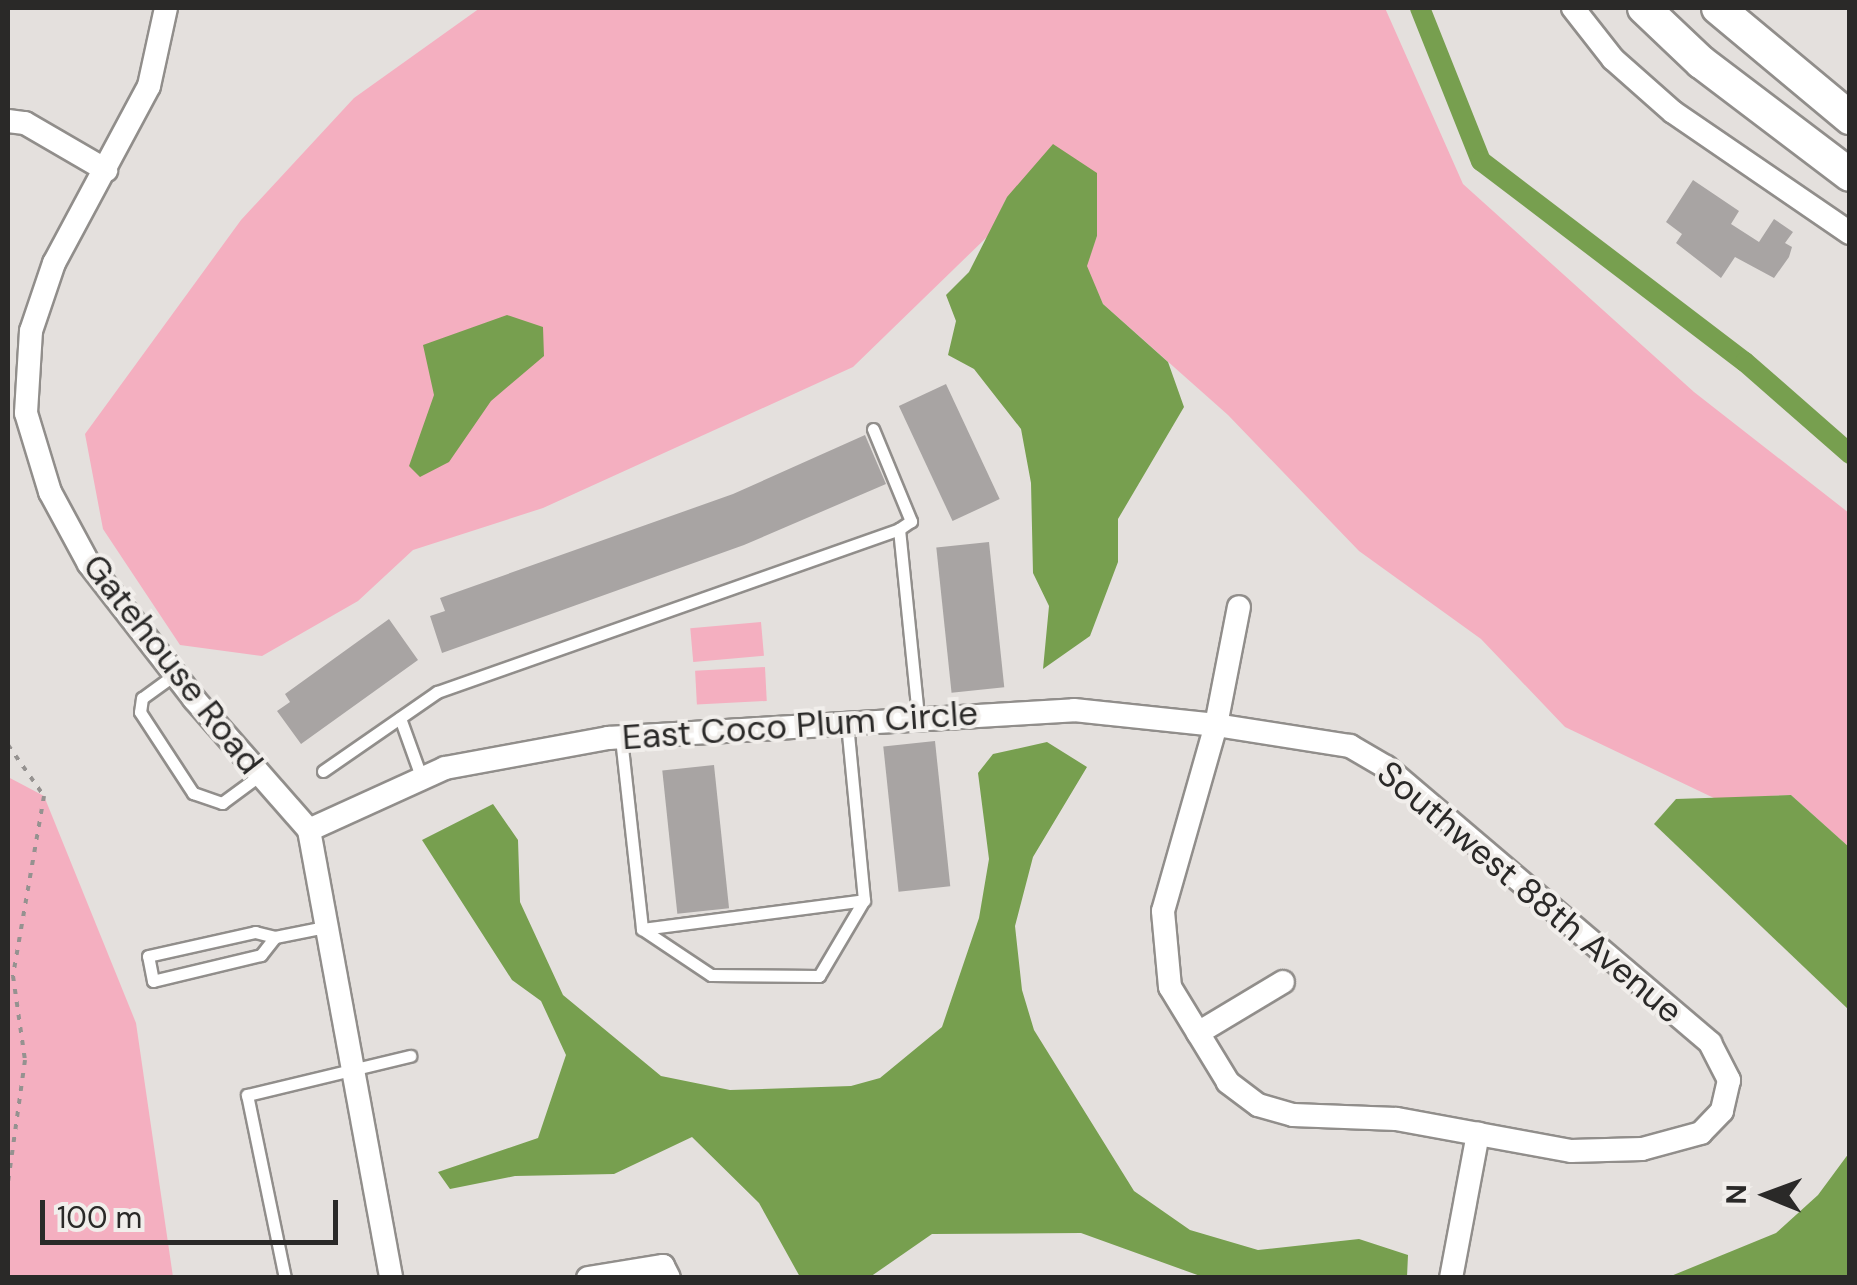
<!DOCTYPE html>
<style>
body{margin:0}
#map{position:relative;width:1857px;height:1285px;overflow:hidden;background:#e4e0dd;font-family:"DM Sans",sans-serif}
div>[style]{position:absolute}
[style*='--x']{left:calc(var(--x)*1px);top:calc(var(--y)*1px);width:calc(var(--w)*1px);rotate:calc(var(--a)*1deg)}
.green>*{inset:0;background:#f4afc0;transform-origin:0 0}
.water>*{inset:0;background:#779f4f}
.canal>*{height:20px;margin:-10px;padding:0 10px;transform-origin:10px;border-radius:10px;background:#779f4f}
.building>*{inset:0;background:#a8a4a3;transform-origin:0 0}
.path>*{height:4px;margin-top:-2px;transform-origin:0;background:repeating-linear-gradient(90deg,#959290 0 5px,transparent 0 13px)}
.roads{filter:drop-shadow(2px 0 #918e8b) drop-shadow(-2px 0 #918e8b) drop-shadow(0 2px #918e8b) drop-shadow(0 -2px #918e8b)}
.service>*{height:11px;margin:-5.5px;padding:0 5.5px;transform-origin:5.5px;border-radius:5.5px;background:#fff}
.minor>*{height:22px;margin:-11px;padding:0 11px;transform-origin:11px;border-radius:11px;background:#fff}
.secondary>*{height:32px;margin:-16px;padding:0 16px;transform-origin:16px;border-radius:16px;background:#fff}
span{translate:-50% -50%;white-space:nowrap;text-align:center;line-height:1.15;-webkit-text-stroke:8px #f1eeeb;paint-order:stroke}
.street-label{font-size:35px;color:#2a2928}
.frame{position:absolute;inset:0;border:10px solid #2a2928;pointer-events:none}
.north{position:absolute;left:1717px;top:1145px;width:100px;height:100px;-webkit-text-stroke:8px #f1eeeb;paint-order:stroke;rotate:271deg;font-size:28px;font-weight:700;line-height:40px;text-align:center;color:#2a2928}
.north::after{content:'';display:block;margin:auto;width:35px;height:45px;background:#2a2928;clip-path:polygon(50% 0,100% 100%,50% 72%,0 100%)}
.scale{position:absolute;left:40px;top:1200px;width:298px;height:45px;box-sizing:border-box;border:5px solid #2a2928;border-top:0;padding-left:12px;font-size:30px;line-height:35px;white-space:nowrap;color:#2a2928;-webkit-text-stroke:8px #f1eeeb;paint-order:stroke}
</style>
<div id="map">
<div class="green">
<div style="clip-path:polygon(480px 8px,1385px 8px,1463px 184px,1694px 392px,1849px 513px,1849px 847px,1791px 795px,1716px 799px,1565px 727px,1481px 639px,1359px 551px,1228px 415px,1103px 304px,1086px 266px,1097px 236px,1007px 197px,989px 235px,853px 367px,543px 508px,413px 550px,358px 601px,262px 656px,180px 645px,103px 529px,85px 434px,241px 220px,354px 98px)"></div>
<div style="left:761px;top:622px;width:34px;height:71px;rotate:85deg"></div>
<div style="left:765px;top:667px;width:34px;height:70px;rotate:87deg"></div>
<div style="clip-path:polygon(8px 777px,44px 796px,136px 1023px,173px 1277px,8px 1277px)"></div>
</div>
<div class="water">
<div style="clip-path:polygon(1053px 144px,1097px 173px,1097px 236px,1087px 266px,1103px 304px,1168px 362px,1184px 407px,1118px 519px,1118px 562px,1090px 636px,1043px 669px,1049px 606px,1033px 573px,1031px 483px,1021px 429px,974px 369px,948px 355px,956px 321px,946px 295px,969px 272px,1007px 197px)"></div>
<div style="clip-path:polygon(507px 315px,543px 327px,544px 356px,491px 401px,449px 462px,420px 477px,409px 466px,434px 395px,423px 345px)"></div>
<div style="clip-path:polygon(1047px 742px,1087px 767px,1033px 857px,1015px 926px,1022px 990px,1034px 1030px,1134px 1191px,1190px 1230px,1258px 1250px,1359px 1239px,1408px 1255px,1407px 1277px,1203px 1277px,1081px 1233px,932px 1234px,870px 1277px,800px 1277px,759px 1203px,692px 1137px,614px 1174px,515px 1176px,450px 1189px,438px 1172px,538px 1138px,566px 1055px,541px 1001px,512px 980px,422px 840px,493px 804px,518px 840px,520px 902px,563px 995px,661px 1076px,730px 1090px,851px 1086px,880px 1078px,942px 1027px,979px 918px,989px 859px,978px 773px,993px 754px)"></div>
<div style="clip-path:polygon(1791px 795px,1849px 847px,1849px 1010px,1654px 824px,1676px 799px)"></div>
<div style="clip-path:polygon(1849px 1153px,1849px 1277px,1545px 1277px,1671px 1276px,1776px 1233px,1818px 1195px)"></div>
</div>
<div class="canal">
<div style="--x:1420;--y:8;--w:165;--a:68.3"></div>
<div style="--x:1481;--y:161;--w:332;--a:37.3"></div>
<div style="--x:1745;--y:362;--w:140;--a:41.2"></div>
</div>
<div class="building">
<div style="clip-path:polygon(1693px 180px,1739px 211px,1731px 224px,1759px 242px,1774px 219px,1793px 232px,1785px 243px,1792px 247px,1789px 257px,1774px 278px,1735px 257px,1721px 278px,1676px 243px,1682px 234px,1666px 222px)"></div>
<div style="left:946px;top:384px;width:127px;height:52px;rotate:65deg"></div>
<div style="clip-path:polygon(865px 435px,886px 484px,744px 545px,442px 653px,430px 616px,445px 611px,440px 598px,733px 494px)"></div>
<div style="left:989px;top:542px;width:146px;height:53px;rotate:84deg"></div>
<div style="clip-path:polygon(389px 619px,418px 660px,301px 744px,277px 711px,290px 702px,285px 694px)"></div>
<div style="left:935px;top:741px;width:146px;height:52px;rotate:84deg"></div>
<div style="left:714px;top:765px;width:144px;height:52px;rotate:84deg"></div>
</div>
<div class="path">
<div style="--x:8;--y:745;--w:62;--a:54.8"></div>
<div style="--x:44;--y:796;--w:183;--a:99.8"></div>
<div style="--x:13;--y:976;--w:85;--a:81.9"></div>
<div style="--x:25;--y:1060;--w:123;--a:97.9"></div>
</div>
<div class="roads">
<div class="service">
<div style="--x:873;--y:429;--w:100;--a:67.6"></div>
<div style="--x:911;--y:521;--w:14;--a:146"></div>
<div style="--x:899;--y:529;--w:188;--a:84.2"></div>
<div style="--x:174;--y:675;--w:39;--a:144"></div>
<div style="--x:142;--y:698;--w:14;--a:98"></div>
<div style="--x:140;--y:712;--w:97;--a:56.8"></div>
<div style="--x:193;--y:793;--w:31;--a:19"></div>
<div style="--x:222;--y:803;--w:47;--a:-36.4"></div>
<div style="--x:400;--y:718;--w:65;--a:70.2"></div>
<div style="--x:621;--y:738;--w:192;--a:83.7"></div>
<div style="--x:642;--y:929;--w:83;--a:33.7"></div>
<div style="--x:711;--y:975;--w:108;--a:0.5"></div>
<div style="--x:819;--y:976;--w:88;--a:-59.4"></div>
<div style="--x:864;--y:900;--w:178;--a:-95.5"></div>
<div style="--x:323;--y:771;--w:139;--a:-34.7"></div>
<div style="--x:437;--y:692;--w:490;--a:-19.4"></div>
<div style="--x:642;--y:929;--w:224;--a:-7.4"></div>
<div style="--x:275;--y:937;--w:23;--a:128"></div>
<div style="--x:261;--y:955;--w:111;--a:166.5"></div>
<div style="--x:153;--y:981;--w:25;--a:-101"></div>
<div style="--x:148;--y:956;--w:110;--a:-12.6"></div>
<div style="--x:255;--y:932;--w:21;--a:14"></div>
<div style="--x:275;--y:937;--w:51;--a:-11.3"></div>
<div style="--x:285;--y:1278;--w:187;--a:-101.7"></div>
<div style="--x:247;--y:1095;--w:168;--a:-13.5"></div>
</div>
<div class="minor">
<div style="--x:166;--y:8;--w:80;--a:102.3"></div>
<div style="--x:149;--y:86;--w:201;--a:118.2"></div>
<div style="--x:54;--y:263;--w:72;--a:108.7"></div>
<div style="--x:31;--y:331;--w:82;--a:93.5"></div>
<div style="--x:26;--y:413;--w:83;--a:73.1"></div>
<div style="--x:50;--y:492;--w:82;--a:61.6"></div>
<div style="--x:89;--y:564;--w:171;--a:52.1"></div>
<div style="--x:194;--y:699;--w:174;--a:48.7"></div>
<div style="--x:309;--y:830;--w:455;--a:79.6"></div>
<div style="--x:1573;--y:8;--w:65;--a:51.9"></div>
<div style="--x:1613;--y:59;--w:80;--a:41.5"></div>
<div style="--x:1673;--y:112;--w:214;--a:34.4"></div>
<div style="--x:8;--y:121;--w:17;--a:7"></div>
<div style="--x:25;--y:123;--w:94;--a:30.1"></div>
<div style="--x:309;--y:830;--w:149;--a:-24.5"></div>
<div style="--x:445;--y:768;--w:166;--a:-10.4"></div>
<div style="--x:608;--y:738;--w:467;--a:-3.4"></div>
<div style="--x:1074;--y:710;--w:143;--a:6"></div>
<div style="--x:1216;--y:725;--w:136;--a:8.9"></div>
<div style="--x:1350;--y:746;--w:42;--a:30.3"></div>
<div style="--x:1386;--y:767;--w:426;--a:40.4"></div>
<div style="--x:1710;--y:1043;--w:42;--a:62.8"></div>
<div style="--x:1729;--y:1080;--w:32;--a:103"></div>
<div style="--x:1722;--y:1111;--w:30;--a:134"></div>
<div style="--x:1701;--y:1133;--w:61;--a:164.8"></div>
<div style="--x:1642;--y:1149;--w:71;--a:178.4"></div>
<div style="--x:1571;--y:1151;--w:178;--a:-169.6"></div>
<div style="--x:1396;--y:1119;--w:103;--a:-177.8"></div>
<div style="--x:1293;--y:1115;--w:36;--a:-164"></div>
<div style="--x:1258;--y:1105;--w:38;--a:-143"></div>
<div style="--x:1228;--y:1082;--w:111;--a:-121.4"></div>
<div style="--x:1170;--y:987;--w:76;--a:-95.3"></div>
<div style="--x:1163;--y:911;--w:193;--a:-74.1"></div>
<div style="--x:1216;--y:725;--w:120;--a:-79"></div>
<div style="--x:1198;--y:1033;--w:99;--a:-31"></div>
<div style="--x:588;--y:1278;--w:76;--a:-9.1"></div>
<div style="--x:663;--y:1266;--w:13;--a:63"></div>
<div style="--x:1451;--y:1278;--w:147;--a:-79.4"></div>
</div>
<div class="secondary">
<div style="--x:1644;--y:8;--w:79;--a:43.5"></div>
<div style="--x:1701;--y:62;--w:187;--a:37.2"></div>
<div style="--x:1718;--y:8;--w:172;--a:39.8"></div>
</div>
</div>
<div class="street-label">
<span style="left:173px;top:664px;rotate:52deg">Gatehouse Road</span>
<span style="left:800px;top:725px;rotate:-4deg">East Coco Plum Circle</span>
<span style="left:1530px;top:892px;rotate:40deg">Southwest 88th Avenue</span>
</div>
<div class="frame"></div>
<div class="north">N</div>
<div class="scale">100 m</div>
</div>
